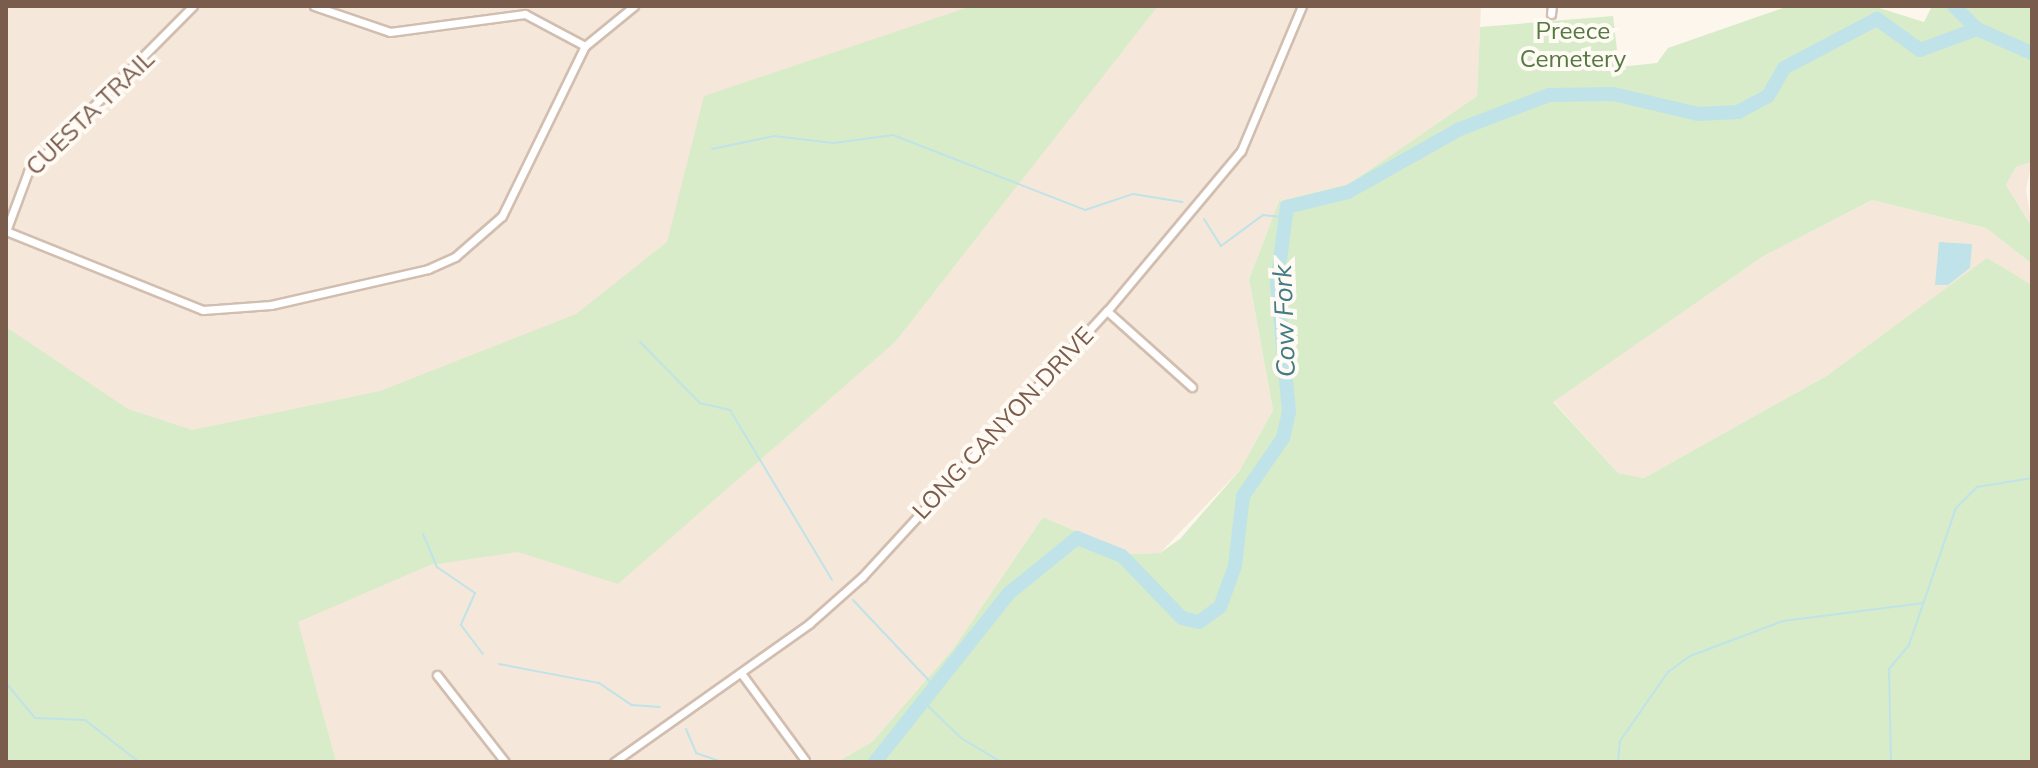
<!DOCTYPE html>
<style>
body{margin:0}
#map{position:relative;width:2038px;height:768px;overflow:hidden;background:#fdf6ec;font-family:Mulish,sans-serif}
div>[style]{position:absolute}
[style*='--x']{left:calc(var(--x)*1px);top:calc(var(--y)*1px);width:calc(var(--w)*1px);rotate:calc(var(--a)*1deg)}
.residential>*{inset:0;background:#f5e8da}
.green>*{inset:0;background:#d8ecc9}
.water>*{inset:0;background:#bfe3e8}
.stream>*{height:2px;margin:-1px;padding:0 1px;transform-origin:1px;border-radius:1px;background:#bfe3e8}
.river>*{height:14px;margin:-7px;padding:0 7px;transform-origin:7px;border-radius:7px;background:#bfe3e8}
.roads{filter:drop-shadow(2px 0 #d1beb0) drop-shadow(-2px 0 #d1beb0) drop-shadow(0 2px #d1beb0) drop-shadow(0 -2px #d1beb0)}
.minor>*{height:7px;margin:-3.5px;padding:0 3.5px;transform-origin:3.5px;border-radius:3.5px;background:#fff}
span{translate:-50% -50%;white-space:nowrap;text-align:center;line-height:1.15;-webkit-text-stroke:8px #fffaf3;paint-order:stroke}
.park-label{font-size:24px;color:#537a41}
.street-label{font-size:24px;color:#7a5c4d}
.water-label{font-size:26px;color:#437c86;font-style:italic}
.frame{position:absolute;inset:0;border:8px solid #7a5c4d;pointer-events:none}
</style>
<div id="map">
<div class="residential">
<div style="clip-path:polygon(6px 6px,1481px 6px,1477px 96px,1349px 184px,1279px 201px,1249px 279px,1273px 410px,1240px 470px,1160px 553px,1130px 554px,1043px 517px,953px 649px,872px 742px,837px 762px,6px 762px)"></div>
<div style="clip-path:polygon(2032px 162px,2026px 189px,2032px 227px,2006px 185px,2016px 167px)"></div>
<div style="clip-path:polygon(1872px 200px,1986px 228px,2032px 264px,2032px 285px,1987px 259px,1828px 375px,1644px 478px,1618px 473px,1553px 401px,1762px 257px)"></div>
</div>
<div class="green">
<div style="clip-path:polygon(972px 6px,1158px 6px,895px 342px,618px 584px,518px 552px,430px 565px,298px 622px,336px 762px,6px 762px,6px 327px,128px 409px,192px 430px,380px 391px,576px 314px,667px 242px,704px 96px)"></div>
<div style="clip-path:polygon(1789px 6px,1873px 6px,1924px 22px,1932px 6px,2032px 6px,2032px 162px,2016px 167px,2006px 185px,2032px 227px,2032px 264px,1986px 228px,1872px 200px,1762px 257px,1553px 402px,1618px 473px,1644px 478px,1828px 375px,1987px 258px,2032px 285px,2032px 762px,837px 762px,872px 742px,953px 649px,1043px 517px,1130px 554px,1160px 553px,1180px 539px,1240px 470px,1273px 410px,1249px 279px,1279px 201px,1349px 184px,1477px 96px,1480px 27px,1613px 16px,1619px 67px,1657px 63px,1668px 48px)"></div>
</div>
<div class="water">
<div style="clip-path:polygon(1939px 242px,1972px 244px,1970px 268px,1948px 285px,1935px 285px)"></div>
</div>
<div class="stream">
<div style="--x:712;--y:149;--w:63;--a:-11.8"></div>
<div style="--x:774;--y:136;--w:60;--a:6.7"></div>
<div style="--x:834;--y:143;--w:60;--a:-7.7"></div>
<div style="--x:893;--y:135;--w:206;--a:21.3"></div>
<div style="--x:1085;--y:210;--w:51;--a:-18.4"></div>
<div style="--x:1133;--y:194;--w:50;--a:9.3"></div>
<div style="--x:1204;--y:219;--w:32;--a:58"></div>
<div style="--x:1221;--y:246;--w:52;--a:-36.4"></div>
<div style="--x:1263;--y:215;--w:20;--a:6"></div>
<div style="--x:640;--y:342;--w:86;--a:45.5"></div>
<div style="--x:700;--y:403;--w:31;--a:13"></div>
<div style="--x:730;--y:410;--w:198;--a:59"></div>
<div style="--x:423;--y:534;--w:36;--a:67"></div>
<div style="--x:437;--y:567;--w:46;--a:34.4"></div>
<div style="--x:475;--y:593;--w:35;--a:114"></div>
<div style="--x:461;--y:625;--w:36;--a:53"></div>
<div style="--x:853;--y:600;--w:122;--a:46.7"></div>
<div style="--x:499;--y:664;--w:102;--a:10.8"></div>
<div style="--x:599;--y:683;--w:40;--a:34"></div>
<div style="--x:632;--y:705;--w:28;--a:4"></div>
<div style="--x:6;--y:683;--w:45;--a:50.4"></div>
<div style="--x:35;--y:718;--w:50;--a:2.3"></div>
<div style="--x:85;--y:720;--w:68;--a:37.9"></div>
<div style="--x:925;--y:703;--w:50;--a:44.2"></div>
<div style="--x:961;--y:738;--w:47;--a:31"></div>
<div style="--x:686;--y:729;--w:26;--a:67"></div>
<div style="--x:696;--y:753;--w:28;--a:19"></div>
<div style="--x:1618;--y:762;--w:21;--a:-85"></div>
<div style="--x:1620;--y:741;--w:84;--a:-55.2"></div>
<div style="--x:1668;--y:672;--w:27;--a:-36"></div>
<div style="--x:1690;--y:656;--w:99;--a:-20.6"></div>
<div style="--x:1783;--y:621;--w:142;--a:-7.3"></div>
<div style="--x:1891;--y:762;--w:93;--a:-91.2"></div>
<div style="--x:1889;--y:669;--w:31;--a:-50"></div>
<div style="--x:1909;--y:645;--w:145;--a:-71.1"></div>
<div style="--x:1956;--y:508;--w:30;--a:-45"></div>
<div style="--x:1977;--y:487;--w:56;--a:-9.3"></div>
</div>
<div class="river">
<div style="--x:1954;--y:6;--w:33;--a:45"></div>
<div style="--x:1977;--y:29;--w:60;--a:23.6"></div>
<div style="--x:875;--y:762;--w:214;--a:-51.6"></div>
<div style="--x:1008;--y:594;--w:89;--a:-39.1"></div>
<div style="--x:1077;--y:538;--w:48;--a:21.8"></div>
<div style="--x:1122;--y:556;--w:86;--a:45.9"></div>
<div style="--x:1182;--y:618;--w:17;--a:13"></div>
<div style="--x:1199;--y:622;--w:26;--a:-36"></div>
<div style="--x:1220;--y:607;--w:44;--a:-69.9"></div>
<div style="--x:1235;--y:566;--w:70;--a:-83.5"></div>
<div style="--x:1243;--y:496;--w:70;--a:-55.4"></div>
<div style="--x:1283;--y:438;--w:27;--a:-77"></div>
<div style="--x:1289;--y:412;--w:130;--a:-95.3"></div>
<div style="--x:1277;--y:283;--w:77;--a:-82.5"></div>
<div style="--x:1287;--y:207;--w:63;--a:-13.8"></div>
<div style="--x:1348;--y:192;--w:129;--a:-29.4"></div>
<div style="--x:1460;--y:129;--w:95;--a:-20.9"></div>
<div style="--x:1549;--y:95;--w:64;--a:-0.9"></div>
<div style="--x:1613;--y:94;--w:87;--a:13.2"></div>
<div style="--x:1698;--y:114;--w:40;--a:-2.9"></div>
<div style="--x:1738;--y:112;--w:34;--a:-28"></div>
<div style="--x:1768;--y:96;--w:32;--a:-60"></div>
<div style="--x:1784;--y:68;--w:105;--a:-27.8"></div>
<div style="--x:1877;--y:19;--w:53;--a:35.8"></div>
<div style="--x:1920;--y:50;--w:61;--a:-20.2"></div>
</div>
<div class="roads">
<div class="minor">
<div style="--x:314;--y:6;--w:80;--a:18.9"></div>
<div style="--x:390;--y:32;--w:136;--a:-7.6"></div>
<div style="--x:525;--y:14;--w:68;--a:28.1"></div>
<div style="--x:1551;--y:14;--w:8;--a:-83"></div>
<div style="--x:6;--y:231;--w:212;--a:21.9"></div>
<div style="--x:203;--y:310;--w:68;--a:-4.2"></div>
<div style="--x:271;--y:305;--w:161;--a:-12.9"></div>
<div style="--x:428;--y:269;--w:30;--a:-24"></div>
<div style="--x:455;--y:257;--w:62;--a:-41.1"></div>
<div style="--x:502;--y:216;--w:189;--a:-64"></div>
<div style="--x:585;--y:46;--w:63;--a:-39.2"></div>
<div style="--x:6;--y:231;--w:63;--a:-69.6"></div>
<div style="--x:28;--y:172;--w:234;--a:-45.2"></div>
<div style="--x:1107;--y:311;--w:114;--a:41.8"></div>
<div style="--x:741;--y:673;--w:108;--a:53.7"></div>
<div style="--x:437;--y:675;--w:110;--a:52"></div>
<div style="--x:614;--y:762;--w:240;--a:-35.3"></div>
<div style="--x:810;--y:623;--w:69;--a:-41.5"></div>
<div style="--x:862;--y:577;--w:362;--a:-47.4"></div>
<div style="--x:1107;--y:311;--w:209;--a:-50.1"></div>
<div style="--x:1241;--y:151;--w:157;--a:-67.2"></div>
</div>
</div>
<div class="park-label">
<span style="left:1573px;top:45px">Preece<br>Cemetery</span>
</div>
<div class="street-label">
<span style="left:90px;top:113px;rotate:-44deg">CUESTA TRAIL</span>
<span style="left:1003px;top:423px;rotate:-47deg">LONG CANYON DRIVE</span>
</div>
<div class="water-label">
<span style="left:1284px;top:321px;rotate:-92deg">Cow Fork</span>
</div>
<div class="frame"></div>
</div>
